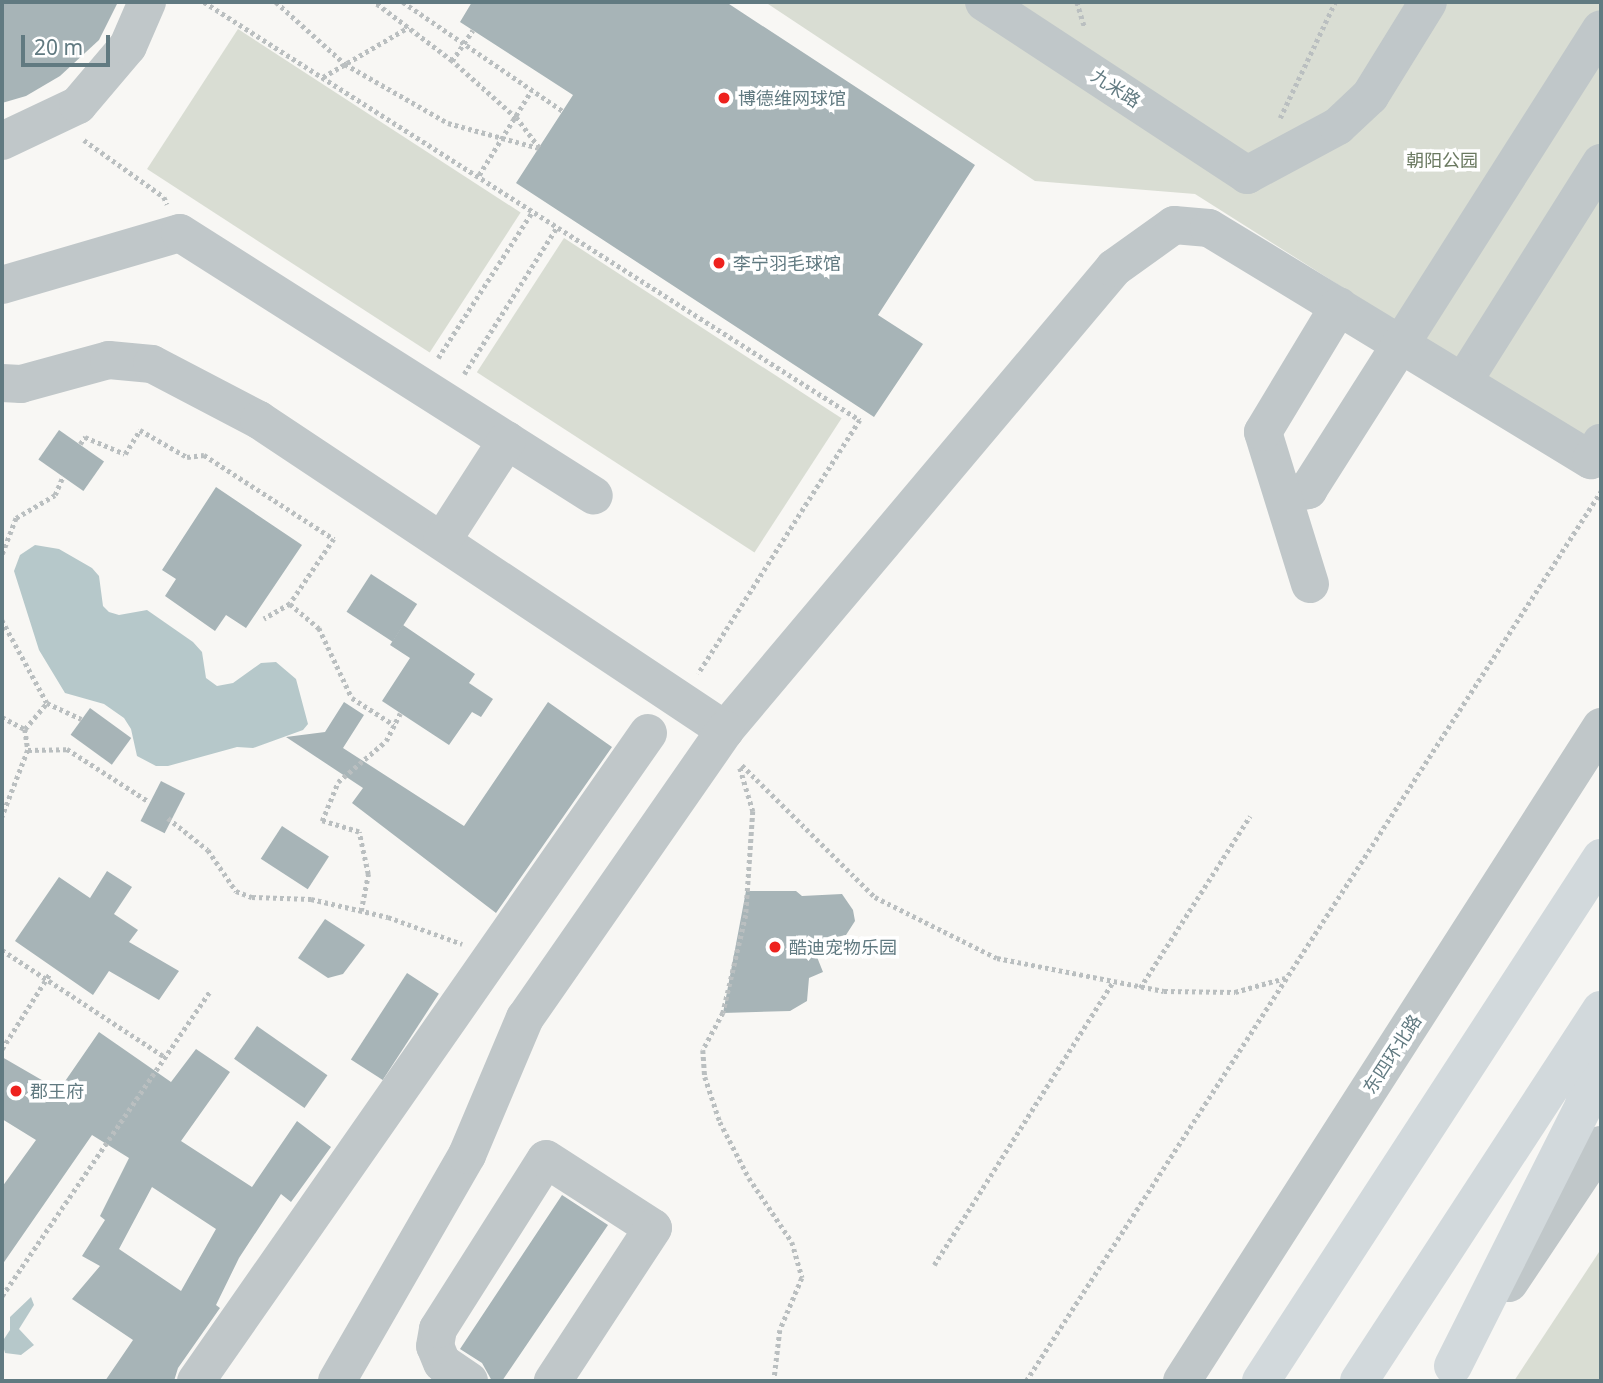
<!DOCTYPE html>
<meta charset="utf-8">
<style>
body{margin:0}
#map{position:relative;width:1603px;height:1383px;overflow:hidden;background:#f8f7f4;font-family:"Noto Sans","Noto Sans SC",sans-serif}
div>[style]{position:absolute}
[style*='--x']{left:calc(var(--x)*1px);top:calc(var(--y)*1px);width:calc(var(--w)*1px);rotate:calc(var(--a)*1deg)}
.green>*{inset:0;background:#d9ddd3;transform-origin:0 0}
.water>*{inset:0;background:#b6c8ca}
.building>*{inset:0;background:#a7b4b7;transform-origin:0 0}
.path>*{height:4.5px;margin-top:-2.25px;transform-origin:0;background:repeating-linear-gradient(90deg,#babfc0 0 3.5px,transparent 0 7px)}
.minor>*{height:38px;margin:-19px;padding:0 19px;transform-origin:19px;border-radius:19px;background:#c0c7c9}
.highway>*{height:38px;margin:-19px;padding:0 19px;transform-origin:19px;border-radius:19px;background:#d2d9dc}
.dots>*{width:19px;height:19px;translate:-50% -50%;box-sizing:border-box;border:4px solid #fff;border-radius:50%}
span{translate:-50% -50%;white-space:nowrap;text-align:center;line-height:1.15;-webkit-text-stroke:7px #fff;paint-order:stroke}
.street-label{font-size:18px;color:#617a81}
.poi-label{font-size:18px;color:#617a81}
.left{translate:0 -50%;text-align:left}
.park-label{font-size:18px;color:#6a7960}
.frame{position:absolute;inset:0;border:4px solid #617a81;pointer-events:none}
.scale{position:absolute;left:21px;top:35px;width:89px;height:32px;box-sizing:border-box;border:4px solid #617a81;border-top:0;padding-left:9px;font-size:21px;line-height:24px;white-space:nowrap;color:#617a81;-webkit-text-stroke:5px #fff;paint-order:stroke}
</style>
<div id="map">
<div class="green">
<div style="clip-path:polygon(765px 2px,1601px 2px,1601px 451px,1195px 194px,1035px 181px)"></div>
<div style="left:238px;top:29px;width:337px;height:167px;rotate:33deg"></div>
<div style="left:564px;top:238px;width:331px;height:160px;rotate:33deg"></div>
<div style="clip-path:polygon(1601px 1249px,1601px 1381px,1514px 1381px)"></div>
</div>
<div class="water">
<div style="clip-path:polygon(35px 545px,59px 549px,92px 568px,99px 576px,103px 606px,109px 612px,119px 615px,147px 610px,193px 642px,202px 652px,206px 678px,217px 686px,233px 683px,261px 663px,276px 662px,296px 679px,308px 724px,303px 730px,253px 748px,237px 747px,168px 766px,156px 766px,137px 756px,131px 729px,124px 718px,104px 704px,65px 693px,39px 650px,14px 571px,20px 555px)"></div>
<div style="clip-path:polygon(31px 1297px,34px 1305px,19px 1329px,34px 1345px,21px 1355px,5px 1353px,2px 1342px,10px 1330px,10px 1317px)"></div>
</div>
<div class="building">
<div style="clip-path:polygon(2px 2px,118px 2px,99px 40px,60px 76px,26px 96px,2px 103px)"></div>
<div style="clip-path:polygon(472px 2px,726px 2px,975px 165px,878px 315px,923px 344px,874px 417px,516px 183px,573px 95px,460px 22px)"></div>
<div style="left:59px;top:430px;width:55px;height:36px;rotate:35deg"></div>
<div style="clip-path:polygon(216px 487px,302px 545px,246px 628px,226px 615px,215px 631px,165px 596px,176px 579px,162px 570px)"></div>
<div style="left:371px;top:574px;width:55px;height:45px;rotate:33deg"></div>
<div style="clip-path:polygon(403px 625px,475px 674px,469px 683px,493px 699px,481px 717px,472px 712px,449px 745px,382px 701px,410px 658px,390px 645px)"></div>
<div style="clip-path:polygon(344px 702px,364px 715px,343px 748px,464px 826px,548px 702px,612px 747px,496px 913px,352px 803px,363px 788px,286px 737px,325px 732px)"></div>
<div style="left:90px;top:708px;width:51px;height:33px;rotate:36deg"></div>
<div style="left:161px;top:781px;width:27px;height:45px;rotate:27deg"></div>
<div style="left:282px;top:826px;width:56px;height:39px;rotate:33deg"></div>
<div style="clip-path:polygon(107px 871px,132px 887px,114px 914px,138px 930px,129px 942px,179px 971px,159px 1000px,109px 971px,93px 995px,15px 941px,59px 877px,90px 898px)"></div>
<div style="clip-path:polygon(746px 891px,796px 891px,802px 896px,842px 894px,853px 910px,855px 921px,846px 935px,811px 942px,823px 972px,809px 978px,807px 1001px,790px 1011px,723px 1013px)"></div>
<div style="clip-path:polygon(325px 919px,365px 945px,343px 974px,328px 978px,298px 958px)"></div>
<div style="left:407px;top:973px;width:38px;height:103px;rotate:33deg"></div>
<div style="left:257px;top:1026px;width:86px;height:40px;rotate:35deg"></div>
<div style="clip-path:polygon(evenodd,99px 1032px,171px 1082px,196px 1049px,230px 1072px,181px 1141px,252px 1187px,297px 1121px,331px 1147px,291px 1202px,281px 1194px,239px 1258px,216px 1305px,220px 1308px,178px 1368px,174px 1381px,105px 1381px,133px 1340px,72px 1299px,100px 1266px,82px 1256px,105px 1220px,100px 1216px,129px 1158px,92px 1135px,2px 1265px,2px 1187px,36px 1140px,2px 1119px,2px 1057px,59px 1090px,99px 1032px,152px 1187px,216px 1229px,181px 1291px,119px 1249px,152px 1187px)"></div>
<div style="clip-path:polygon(562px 1195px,608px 1225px,502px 1381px,492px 1381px,482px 1363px,460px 1349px)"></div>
</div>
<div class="path">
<div style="--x:204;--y:2;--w:778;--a:32.51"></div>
<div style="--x:860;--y:420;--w:301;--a:122.5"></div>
<div style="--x:276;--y:2;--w:93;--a:41.9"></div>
<div style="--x:345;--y:64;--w:119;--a:29.8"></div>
<div style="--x:448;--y:123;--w:94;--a:15.4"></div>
<div style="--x:539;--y:148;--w:38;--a:-127"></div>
<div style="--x:516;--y:118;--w:86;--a:-138.3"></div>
<div style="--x:452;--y:61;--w:98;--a:-142.9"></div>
<div style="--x:403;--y:2;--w:194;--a:34.3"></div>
<div style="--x:1077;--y:2;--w:27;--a:73"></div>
<div style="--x:452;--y:61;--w:37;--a:-56"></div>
<div style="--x:323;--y:77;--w:99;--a:-30.2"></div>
<div style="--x:1280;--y:118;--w:128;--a:-64.6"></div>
<div style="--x:84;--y:140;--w:98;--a:35.5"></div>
<div style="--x:164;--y:197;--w:8;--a:67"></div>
<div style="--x:479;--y:175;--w:99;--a:-58.2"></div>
<div style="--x:438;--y:358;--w:174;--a:-57.2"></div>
<div style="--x:464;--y:374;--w:174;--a:-57.7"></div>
<div style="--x:80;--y:444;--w:9;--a:-54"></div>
<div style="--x:85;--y:437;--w:43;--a:23"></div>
<div style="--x:125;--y:454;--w:28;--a:-58"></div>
<div style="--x:140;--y:430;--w:54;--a:29.9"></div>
<div style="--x:187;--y:457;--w:17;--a:-7"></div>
<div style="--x:204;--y:455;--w:155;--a:32.9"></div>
<div style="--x:334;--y:539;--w:78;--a:124.1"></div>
<div style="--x:290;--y:604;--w:30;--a:150"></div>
<div style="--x:2;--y:554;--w:39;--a:-69"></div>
<div style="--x:16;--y:518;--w:45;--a:-30.5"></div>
<div style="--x:55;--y:495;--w:21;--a:-67"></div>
<div style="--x:290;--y:604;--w:38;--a:40"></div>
<div style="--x:319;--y:628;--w:77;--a:64.8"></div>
<div style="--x:352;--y:698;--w:50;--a:32.7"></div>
<div style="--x:2;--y:620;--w:94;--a:61.5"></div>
<div style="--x:47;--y:703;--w:38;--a:25"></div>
<div style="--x:2;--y:717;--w:26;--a:28"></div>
<div style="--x:25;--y:729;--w:21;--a:82"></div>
<div style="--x:28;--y:750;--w:72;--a:111.2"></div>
<div style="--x:25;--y:729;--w:34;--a:-50"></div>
<div style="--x:28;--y:750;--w:39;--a:-1"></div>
<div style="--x:67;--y:749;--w:96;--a:32.7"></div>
<div style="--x:742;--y:765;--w:187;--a:44.8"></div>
<div style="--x:875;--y:897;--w:136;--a:26.6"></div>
<div style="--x:997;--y:958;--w:170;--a:11.2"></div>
<div style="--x:1164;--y:991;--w:71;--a:0.8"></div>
<div style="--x:1235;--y:992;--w:52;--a:-15.6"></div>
<div style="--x:740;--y:768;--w:45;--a:73.2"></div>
<div style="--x:753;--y:811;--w:104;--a:93.9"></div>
<div style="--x:746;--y:915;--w:101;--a:103.2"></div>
<div style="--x:723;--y:1013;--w:42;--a:118.4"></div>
<div style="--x:703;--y:1050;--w:27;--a:86"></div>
<div style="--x:705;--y:1077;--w:47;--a:71.6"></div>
<div style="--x:720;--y:1122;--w:63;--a:62.6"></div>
<div style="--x:749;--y:1178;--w:77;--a:56.1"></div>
<div style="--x:792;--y:1242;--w:37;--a:74"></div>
<div style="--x:802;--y:1278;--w:56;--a:112.9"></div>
<div style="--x:780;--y:1330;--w:51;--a:96.7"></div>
<div style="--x:168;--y:818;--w:51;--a:38.7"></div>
<div style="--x:208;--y:850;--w:50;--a:55.7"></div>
<div style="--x:236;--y:891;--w:17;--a:21"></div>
<div style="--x:252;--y:897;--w:59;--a:1.9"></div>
<div style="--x:311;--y:899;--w:79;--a:13.2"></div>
<div style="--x:388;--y:917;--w:79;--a:20"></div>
<div style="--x:361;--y:911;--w:38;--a:-79"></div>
<div style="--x:368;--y:874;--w:43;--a:-102.1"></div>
<div style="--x:359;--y:832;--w:39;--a:-163"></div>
<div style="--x:322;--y:821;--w:42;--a:-67.7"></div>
<div style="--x:338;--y:782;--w:63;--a:-40.5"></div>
<div style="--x:386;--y:741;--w:31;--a:-63"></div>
<div style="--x:2;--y:950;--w:195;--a:33.3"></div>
<div style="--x:1140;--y:988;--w:204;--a:-57.4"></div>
<div style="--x:2;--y:1049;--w:90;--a:-57.7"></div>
<div style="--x:934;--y:1265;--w:335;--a:-57.7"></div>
<div style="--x:2;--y:1296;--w:369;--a:-55.7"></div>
<div style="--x:1026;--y:1381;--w:1060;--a:-57.13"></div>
</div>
<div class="minor">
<div style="--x:984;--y:2;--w:315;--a:33.3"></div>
<div style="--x:1247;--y:175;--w:103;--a:-28.3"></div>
<div style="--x:1338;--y:126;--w:44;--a:-43.2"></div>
<div style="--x:1370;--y:96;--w:110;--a:-58.3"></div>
<div style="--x:2;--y:141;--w:84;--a:-25.3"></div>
<div style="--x:78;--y:105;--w:77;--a:-49.7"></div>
<div style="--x:128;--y:46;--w:48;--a:-66.6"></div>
<div style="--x:2;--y:285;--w:185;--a:-16.3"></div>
<div style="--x:180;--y:233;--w:490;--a:32.4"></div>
<div style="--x:1463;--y:382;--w:259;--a:-57.8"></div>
<div style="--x:2;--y:383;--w:19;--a:3"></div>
<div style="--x:21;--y:384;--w:91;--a:-15.3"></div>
<div style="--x:109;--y:360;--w:43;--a:5.3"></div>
<div style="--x:152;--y:364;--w:121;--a:27.6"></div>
<div style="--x:259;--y:420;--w:560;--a:33.63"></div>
<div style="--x:725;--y:730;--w:604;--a:-49.9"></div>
<div style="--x:1114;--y:268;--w:74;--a:-35.6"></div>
<div style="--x:1174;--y:225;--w:35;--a:5"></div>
<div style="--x:1209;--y:228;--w:447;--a:31.3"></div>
<div style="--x:1591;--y:460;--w:20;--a:-60"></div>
<div style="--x:1285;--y:495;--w:24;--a:-12"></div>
<div style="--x:1308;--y:490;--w:546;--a:-57.56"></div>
<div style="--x:442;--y:541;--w:120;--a:-57.2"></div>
<div style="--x:1310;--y:584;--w:159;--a:-107.2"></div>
<div style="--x:1263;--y:432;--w:147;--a:-58.9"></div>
<div style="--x:1509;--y:1283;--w:166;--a:-56.3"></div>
<div style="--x:196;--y:1381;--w:790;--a:-55.1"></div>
<div style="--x:337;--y:1381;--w:261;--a:-60.1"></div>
<div style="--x:467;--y:1155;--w:149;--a:-67.1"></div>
<div style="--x:525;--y:1018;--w:351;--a:-55.2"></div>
<div style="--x:469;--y:1381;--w:32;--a:-146"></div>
<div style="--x:442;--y:1363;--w:18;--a:-112"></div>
<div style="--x:435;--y:1346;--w:17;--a:-80"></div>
<div style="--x:438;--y:1329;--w:201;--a:-57.6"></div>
<div style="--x:546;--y:1159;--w:127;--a:32.8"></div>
<div style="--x:653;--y:1228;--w:183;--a:123.2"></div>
<div style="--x:1182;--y:1381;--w:777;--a:-57.35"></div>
</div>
<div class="highway">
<div style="--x:1453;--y:1366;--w:292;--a:-63.3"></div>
<div style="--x:1584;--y:1105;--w:80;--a:-79.2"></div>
<div style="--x:1261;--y:1381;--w:624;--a:-56.97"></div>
<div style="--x:1359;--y:1381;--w:443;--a:-56.9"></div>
</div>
<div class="dots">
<div style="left:724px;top:98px;background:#ee221e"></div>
<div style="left:719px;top:263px;background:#ee221e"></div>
<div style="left:775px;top:947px;background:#ee221e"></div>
<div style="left:16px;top:1091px;background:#ee221e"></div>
</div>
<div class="street-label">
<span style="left:1116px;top:88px;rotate:33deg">九米路</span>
<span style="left:1392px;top:1054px;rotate:-57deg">东四环北路</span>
</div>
<div class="poi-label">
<span class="left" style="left:738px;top:98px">博德维网球馆</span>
<span class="left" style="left:733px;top:263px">李宁羽毛球馆</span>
<span class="left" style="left:789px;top:947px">酷迪宠物乐园</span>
<span class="left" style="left:30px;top:1091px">郡王府</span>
</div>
<div class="park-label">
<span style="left:1442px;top:160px">朝阳公园</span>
</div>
<div class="frame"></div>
<div class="scale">20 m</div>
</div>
